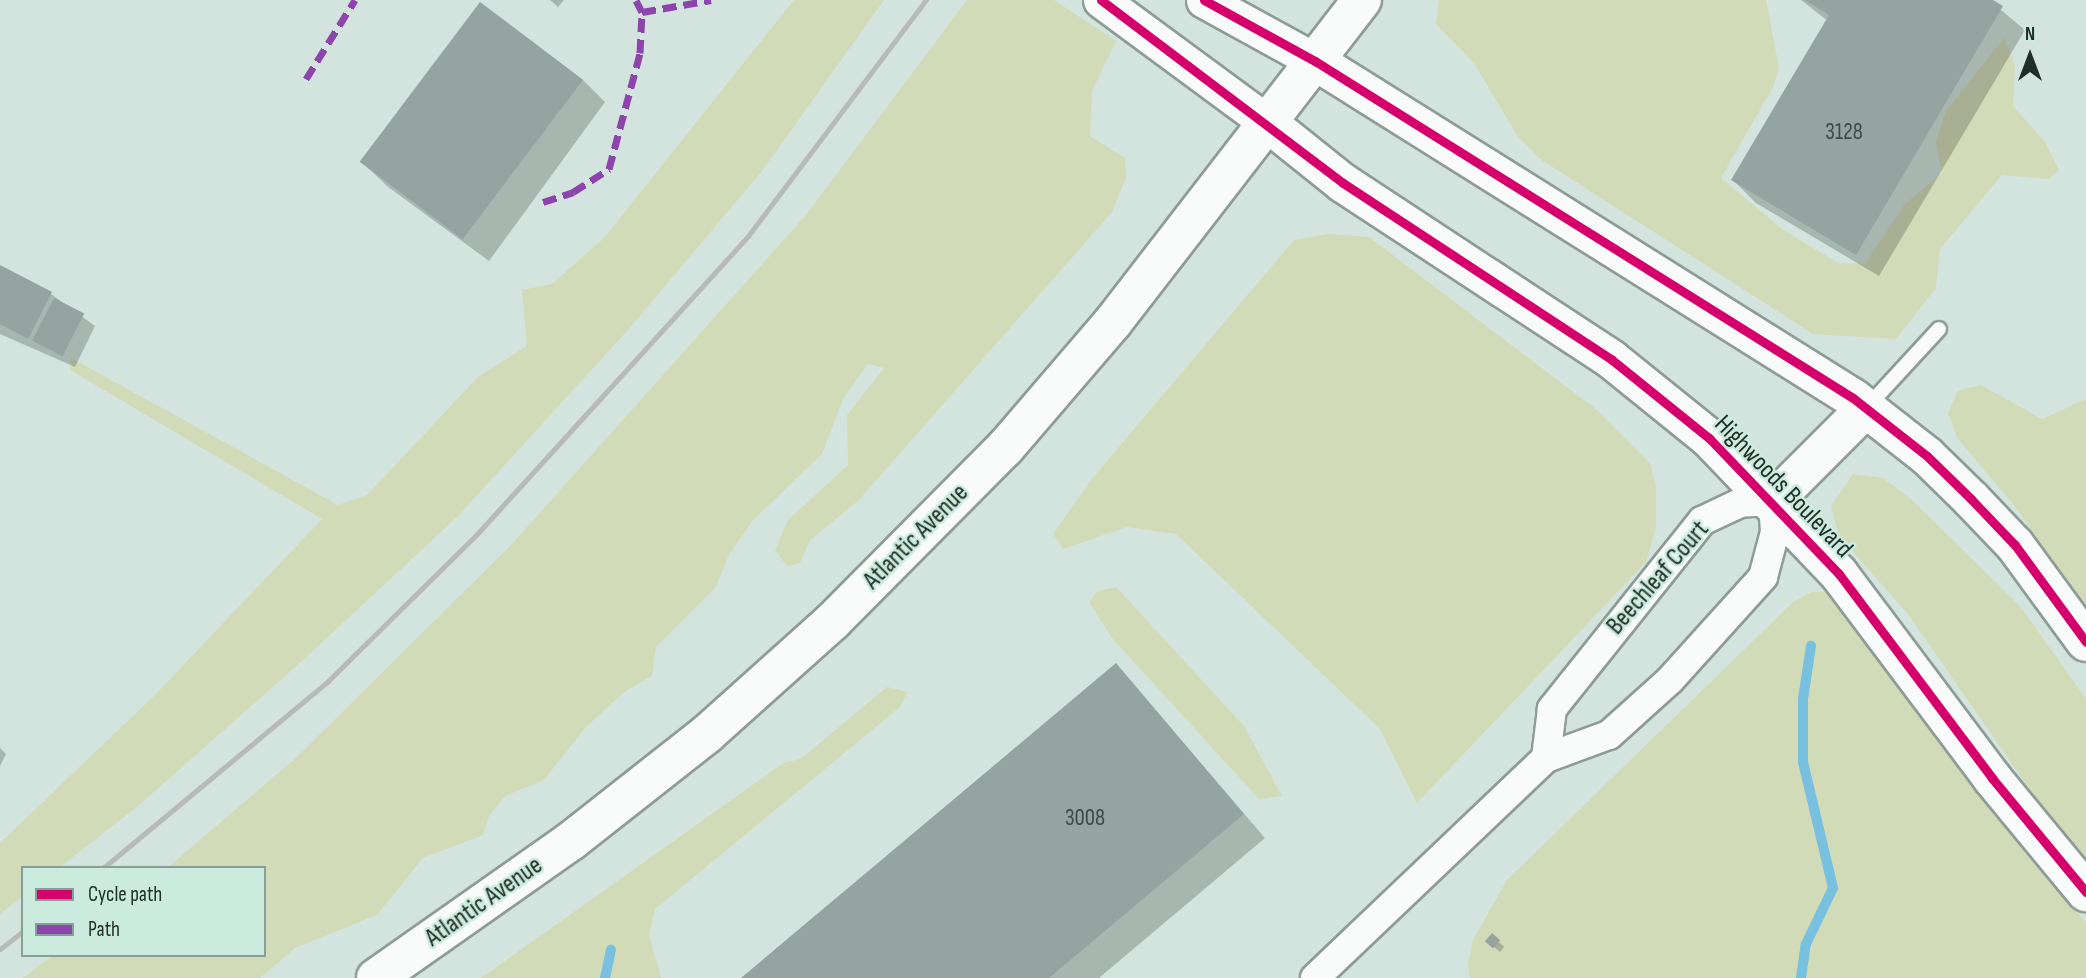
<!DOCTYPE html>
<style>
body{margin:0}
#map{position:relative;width:2086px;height:978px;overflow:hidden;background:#d2e4dd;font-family:"Sofia Sans Condensed",sans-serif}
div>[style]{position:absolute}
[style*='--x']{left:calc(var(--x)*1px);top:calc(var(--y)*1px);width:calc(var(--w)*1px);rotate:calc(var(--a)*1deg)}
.green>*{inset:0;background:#d2dbb8}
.shadow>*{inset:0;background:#0003}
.stream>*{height:10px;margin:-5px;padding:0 5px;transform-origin:5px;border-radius:5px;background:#77c0df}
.building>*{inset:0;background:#95a4a1;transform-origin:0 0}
.roads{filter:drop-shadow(2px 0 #8e9c97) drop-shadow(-2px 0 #8e9c97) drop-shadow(0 2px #8e9c97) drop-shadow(0 -2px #8e9c97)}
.service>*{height:14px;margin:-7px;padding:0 7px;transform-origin:7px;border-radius:7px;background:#f8fbfa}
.minor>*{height:28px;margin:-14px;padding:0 14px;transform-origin:14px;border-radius:14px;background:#f8fbfa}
.tertiary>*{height:35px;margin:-17.5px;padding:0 17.5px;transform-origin:17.5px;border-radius:17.5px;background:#f8fbfa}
.secondary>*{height:38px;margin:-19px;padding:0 19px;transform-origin:19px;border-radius:19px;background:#f8fbfa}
.rail>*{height:5px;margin:-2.5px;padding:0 2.5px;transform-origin:2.5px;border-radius:2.5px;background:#b6bab8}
.quiet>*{height:7px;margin-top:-3.5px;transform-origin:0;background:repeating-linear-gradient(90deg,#8e44ad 0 14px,transparent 0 21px)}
.cycleway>*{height:9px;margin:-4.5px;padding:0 4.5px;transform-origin:4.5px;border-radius:4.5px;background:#d6006c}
span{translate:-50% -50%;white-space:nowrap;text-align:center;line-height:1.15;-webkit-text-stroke:5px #cbebdf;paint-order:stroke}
.number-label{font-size:23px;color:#3d4b46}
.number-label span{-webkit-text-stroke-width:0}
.street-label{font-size:26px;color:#202d28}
.legend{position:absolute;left:21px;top:866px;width:245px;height:91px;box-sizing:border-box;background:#cbebdf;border:2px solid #879f96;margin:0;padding:9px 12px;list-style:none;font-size:21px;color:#202d28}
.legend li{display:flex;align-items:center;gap:14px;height:35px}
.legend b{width:35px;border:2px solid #879f96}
.north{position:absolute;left:1995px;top:21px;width:70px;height:70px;-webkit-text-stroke:5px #cbebdf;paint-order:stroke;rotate:0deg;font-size:19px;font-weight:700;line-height:28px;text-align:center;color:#202d28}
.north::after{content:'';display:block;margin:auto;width:24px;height:32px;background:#202d28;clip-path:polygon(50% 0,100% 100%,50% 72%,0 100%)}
</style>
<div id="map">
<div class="green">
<div style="clip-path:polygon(794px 0,884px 0,762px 171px,627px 331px,458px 516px,301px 662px,138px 806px,59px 868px,23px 868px,23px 896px,0 914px,0 843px,156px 694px,322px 519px,70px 370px,71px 358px,338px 505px,367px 495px,479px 376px,527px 346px,522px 290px,552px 284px,604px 238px)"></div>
<div style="clip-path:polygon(967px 0,1054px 0,1116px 41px,1092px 91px,1090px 136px,1125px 158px,1126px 178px,1112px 212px,858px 501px,810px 540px,800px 563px,787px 566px,775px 550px,788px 520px,848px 465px,847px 415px,884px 368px,868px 364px,844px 397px,822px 454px,753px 520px,729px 555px,715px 588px,656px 647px,652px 676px,624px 692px,585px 728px,544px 780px,505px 796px,489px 816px,483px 835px,423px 858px,377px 915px,295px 948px,260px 978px,23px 978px,53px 955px,264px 955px,264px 868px,167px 868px,297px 757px,511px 545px,806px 215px)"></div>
<div style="clip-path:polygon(1439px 0,1766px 0,1779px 68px,1773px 87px,1721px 178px,1782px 229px,1838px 263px,1865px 264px,1905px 204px,1942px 173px,1936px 142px,1946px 111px,2004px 38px,2015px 66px,2013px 106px,2045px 142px,2059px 170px,2049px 179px,2002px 175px,1940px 249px,1936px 288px,1896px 339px,1813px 334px,1540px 159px,1516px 134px,1474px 63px,1436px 24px)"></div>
<div style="clip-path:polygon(1327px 234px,1369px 237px,1597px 410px,1650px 463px,1656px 487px,1656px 528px,1646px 562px,1417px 803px,1380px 729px,1176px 534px,1127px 527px,1063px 549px,1053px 534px,1091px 480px,1294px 240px)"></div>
<div style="clip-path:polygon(1981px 385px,2042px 419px,2086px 399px,2086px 608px,2014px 505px,1957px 438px,1948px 413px,1958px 391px)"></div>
<div style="clip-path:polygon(1853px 474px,1883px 478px,1910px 498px,2020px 606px,2086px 699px,2086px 858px,2042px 807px,1908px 614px,1839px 536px,1831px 506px)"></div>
<div style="clip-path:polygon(1116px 587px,1244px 726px,1282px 796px,1259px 799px,1112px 638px,1089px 602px,1098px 591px)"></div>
<div style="clip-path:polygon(1811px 592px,1831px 592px,2025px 852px,2086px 923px,2086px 978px,1470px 978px,1468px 964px,1473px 940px,1507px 880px,1793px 602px)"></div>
<div style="clip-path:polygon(887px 687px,908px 692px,899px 708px,655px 909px,649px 935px,661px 978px,481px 978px,782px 764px,802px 758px)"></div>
</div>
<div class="shadow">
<div style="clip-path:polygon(550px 0,564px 0,558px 7px)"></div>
<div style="clip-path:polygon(1801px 0,1989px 0,2025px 30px,1879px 276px,1756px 203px,1733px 180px,1828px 21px)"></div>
<div style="clip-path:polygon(583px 80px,605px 102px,489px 261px,387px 186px,364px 164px)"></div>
<div style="clip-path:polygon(0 267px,51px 294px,95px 326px,75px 367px,0 334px)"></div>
<div style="clip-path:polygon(1116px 665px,1265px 838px,1099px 978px,744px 978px)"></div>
<div style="clip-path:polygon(0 748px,6px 754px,0 766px)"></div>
<div style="clip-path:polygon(1492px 935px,1504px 947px,1500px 952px,1488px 941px)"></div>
</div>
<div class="stream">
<div style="--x:605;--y:978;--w:29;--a:-78"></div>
<div style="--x:1801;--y:978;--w:34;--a:-82"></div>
<div style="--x:1806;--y:944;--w:62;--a:-64.3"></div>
<div style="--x:1833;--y:888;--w:130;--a:-103.4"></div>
<div style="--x:1803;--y:762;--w:63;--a:-90"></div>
<div style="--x:1803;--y:699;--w:54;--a:-81.4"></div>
</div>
<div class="building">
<div style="clip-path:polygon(1805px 0,1993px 0,2003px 6px,1856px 255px,1731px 180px,1829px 15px)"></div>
<div style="left:480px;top:2px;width:129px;height:200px;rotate:37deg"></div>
<div style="clip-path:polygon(0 265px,52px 292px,28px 339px,0 324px)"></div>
<div style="left:54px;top:298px;width:34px;height:48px;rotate:27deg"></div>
<div style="clip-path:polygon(1116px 663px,1244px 814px,1049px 978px,741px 978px)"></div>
<div style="left:1492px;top:933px;width:11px;height:11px;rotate:41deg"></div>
</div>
<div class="roads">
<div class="service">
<div style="--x:1867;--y:407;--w:106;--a:-47.3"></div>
</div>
<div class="minor">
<div style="--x:1315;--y:978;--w:319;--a:-43.6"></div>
<div style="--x:1546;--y:758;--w:67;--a:-20.1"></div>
<div style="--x:1609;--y:735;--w:82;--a:-42"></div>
<div style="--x:1670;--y:680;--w:139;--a:-47.9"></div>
<div style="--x:1763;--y:577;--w:47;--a:-75.1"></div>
<div style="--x:1775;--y:532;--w:31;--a:-94"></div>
<div style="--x:1773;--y:501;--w:33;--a:177"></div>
<div style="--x:1740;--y:503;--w:42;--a:154.7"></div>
<div style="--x:1702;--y:521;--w:241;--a:128.6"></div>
<div style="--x:1552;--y:709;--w:49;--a:97"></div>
</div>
<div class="tertiary">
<div style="--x:1101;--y:0;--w:207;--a:36.4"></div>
<div style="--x:1204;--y:0;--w:127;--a:28.8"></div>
</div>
<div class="secondary">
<div style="--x:1315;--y:61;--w:635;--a:32.06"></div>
<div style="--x:1853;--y:398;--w:94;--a:38.1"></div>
<div style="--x:1927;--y:456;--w:62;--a:44.3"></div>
<div style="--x:1971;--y:499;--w:64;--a:46.3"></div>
<div style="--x:2015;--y:545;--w:120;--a:53.8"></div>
<div style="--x:1268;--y:123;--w:96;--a:38.7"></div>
<div style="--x:1343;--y:183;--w:321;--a:33.3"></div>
<div style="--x:1611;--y:359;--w:126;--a:38.9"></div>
<div style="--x:1709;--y:438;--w:188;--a:46.3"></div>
<div style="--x:1839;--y:574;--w:255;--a:53.1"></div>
<div style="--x:1992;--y:778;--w:148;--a:50.5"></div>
<div style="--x:1773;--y:501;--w:132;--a:-45"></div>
<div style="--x:376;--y:978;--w:238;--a:-35.1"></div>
<div style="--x:571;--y:841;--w:173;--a:-38.2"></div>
<div style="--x:707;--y:734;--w:168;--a:-41.9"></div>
<div style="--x:832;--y:622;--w:245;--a:-45.2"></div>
<div style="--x:1005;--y:448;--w:166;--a:-49.4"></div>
<div style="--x:1113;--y:322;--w:407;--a:-52.3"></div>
</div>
</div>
<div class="rail">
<div style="--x:103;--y:868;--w:293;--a:-39.7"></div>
<div style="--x:328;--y:681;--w:209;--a:-44.6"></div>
<div style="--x:477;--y:534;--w:403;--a:-47.7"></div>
<div style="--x:748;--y:236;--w:296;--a:-53"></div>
<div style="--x:0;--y:949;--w:29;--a:-38"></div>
</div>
<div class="quiet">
<div style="--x:642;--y:12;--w:70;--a:-9.9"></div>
<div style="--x:306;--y:79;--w:93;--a:-58.2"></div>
<div style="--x:543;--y:202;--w:32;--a:-18"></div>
<div style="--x:573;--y:192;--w:43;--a:-32.6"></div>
<div style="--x:609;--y:169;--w:120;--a:-75"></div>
<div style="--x:640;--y:53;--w:41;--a:-87.2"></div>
<div style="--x:642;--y:12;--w:13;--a:-117"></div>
</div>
<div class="cycleway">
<div style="--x:1101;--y:0;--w:303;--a:37.1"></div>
<div style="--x:1343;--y:183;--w:321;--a:33.3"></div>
<div style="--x:1611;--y:359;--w:126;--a:38.9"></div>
<div style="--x:1709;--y:438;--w:188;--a:46.3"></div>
<div style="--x:1839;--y:574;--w:255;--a:53.1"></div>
<div style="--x:1992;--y:778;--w:148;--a:50.5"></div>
<div style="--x:1204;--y:0;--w:127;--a:28.8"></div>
<div style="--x:1315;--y:61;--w:635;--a:32.06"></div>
<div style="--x:1853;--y:398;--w:94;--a:38.1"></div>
<div style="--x:1927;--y:456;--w:62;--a:44.3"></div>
<div style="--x:1971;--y:499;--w:64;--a:46.3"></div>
<div style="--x:2015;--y:545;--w:120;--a:53.8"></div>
</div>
<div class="number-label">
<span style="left:1844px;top:132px">3128</span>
<span style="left:1085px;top:818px">3008</span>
</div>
<div class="street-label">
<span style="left:1783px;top:487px;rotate:46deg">Highwoods Boulevard</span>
<span style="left:916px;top:537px;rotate:-45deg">Atlantic Avenue</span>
<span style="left:1658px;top:578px;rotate:-49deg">Beechleaf Court</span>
<span style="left:484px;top:902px;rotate:-35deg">Atlantic Avenue</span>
</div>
<ul class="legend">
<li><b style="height:9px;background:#d6006c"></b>Cycle path</li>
<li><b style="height:9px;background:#8e44ad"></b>Path</li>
</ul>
<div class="north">N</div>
</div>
